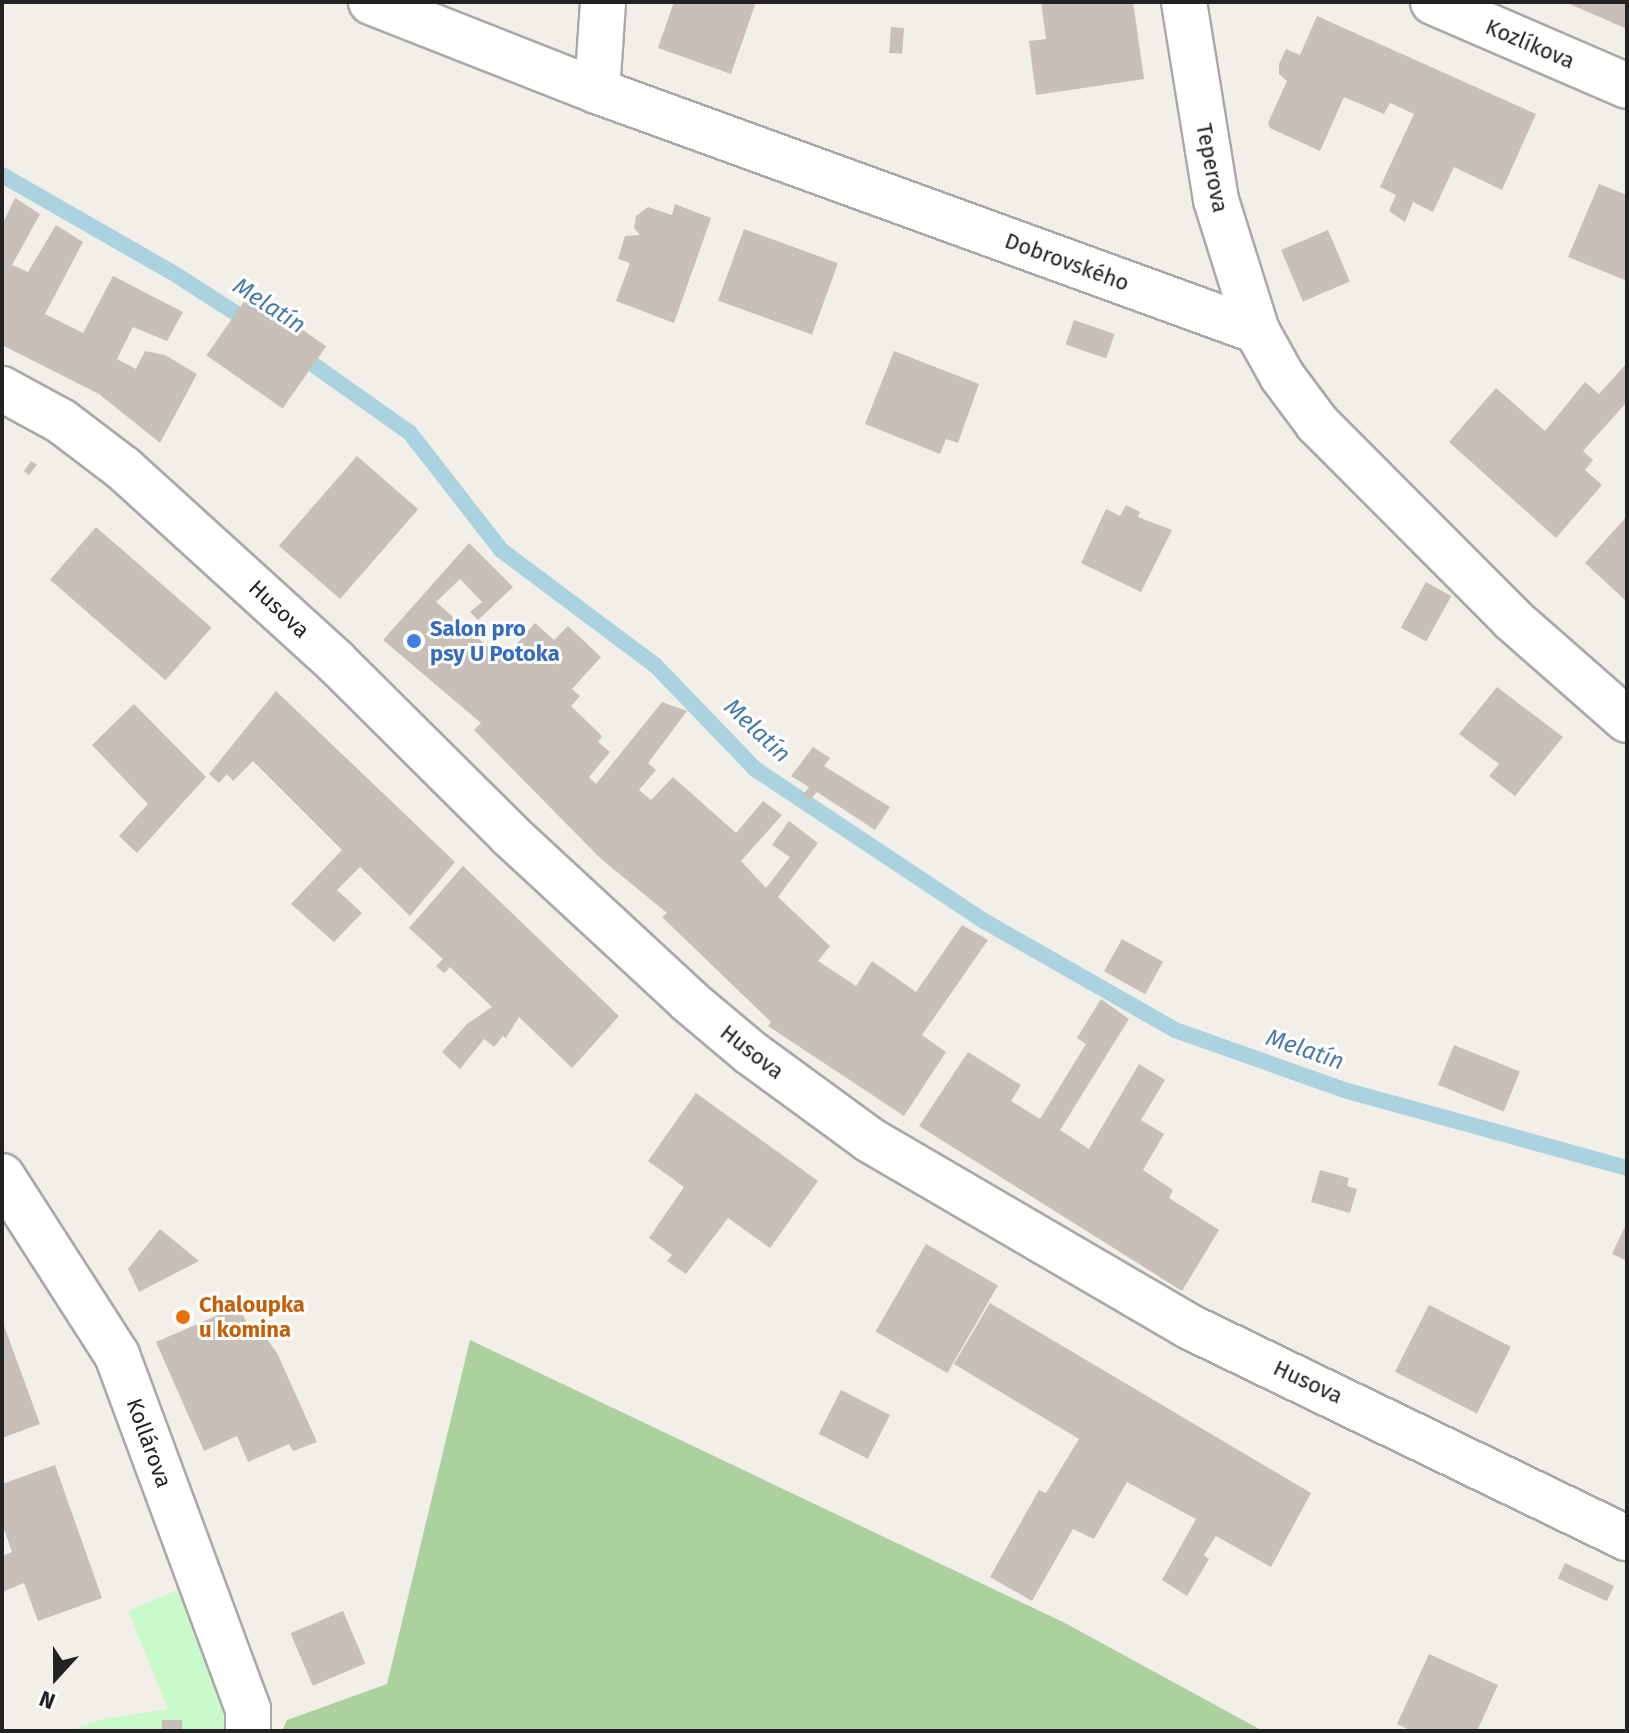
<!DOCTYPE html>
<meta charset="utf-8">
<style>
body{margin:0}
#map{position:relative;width:1629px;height:1733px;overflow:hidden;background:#f2efe9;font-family:"Fira Sans",sans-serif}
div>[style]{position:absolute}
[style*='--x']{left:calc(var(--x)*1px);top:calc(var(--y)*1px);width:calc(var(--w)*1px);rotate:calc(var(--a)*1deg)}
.forest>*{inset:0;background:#add19e}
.park>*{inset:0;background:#c8facc}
.stream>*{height:16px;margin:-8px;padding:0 8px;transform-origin:8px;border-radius:8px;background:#aad3df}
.building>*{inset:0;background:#c7bfb8;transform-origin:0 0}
.roads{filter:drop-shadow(2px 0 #a9a9a9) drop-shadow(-2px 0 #a9a9a9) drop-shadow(0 2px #a9a9a9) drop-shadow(0 -2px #a9a9a9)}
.minor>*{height:44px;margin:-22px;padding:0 22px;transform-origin:22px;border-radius:22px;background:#fff}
.dots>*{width:22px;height:22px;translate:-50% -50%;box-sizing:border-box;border:4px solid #fff;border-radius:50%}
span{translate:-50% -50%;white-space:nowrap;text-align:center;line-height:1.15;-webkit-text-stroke:6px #fff;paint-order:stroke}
.street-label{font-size:22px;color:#222}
.shop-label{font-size:22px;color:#366cbe;font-weight:700}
.left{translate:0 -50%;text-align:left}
.food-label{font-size:22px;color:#c56008;font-weight:700}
.water-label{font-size:24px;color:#4a7aab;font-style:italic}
.frame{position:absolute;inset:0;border:4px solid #222;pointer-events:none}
.north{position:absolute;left:16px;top:1637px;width:80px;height:80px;-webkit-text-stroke:6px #fff;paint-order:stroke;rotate:201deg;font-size:22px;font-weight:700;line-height:32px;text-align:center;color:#222}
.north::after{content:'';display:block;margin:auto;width:28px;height:36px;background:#222;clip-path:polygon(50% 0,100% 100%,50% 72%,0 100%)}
</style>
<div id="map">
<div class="forest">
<div style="clip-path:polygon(470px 1340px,1065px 1623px,1263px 1731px,282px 1731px,287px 1720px,387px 1684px)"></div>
</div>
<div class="park">
<div style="clip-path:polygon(187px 1586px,199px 1620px,228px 1731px,65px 1731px,108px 1718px,168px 1709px,128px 1611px)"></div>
</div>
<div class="stream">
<div style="--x:2;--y:175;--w:203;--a:29.8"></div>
<div style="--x:178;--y:276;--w:87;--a:32.8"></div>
<div style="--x:297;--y:353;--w:138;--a:35.3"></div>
<div style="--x:410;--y:433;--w:148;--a:52.1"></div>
<div style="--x:501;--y:550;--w:192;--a:36.8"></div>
<div style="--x:655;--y:665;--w:144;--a:46.1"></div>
<div style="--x:755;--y:769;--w:275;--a:33.6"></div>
<div style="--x:984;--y:921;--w:220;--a:29.7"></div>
<div style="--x:1175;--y:1030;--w:179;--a:19.5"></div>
<div style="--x:1344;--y:1090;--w:294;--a:15.4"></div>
</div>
<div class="building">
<div style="clip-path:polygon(674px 2px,756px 2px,731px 74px,658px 48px)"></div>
<div style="clip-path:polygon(1041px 2px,1133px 2px,1144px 79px,1036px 95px,1029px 41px,1046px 39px)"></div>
<div style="clip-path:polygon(1565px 2px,1627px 2px,1627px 29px,1602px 18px)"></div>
<div style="clip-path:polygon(1317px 16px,1536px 114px,1502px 190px,1454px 167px,1433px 212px,1413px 202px,1405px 222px,1389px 211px,1396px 195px,1380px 187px,1414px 114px,1390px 103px,1384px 114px,1344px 97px,1320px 151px,1270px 128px,1268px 123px,1287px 81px,1279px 74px,1279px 64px,1286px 49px,1300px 55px)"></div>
<div style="left:891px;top:27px;width:13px;height:26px;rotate:4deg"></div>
<div style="clip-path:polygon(1599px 184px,1627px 195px,1627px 281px,1568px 257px)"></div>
<div style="clip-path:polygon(15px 198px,40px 214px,12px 265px,28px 272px,56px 225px,83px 242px,45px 314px,83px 333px,113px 276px,183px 312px,167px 341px,133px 327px,117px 359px,136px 369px,145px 351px,165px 355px,197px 374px,160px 443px,99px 394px,2px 345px,2px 225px)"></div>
<div style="clip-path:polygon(675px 204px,711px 218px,674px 323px,616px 301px,630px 263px,618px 259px,625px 236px,640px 235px,634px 228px,636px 216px,648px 207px,672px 215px)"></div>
<div style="left:744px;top:229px;width:100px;height:76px;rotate:20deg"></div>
<div style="left:1328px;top:230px;width:56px;height:51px;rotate:67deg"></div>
<div style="left:250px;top:293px;width:93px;height:76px;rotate:35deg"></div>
<div style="left:1074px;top:320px;width:43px;height:26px;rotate:19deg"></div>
<div style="clip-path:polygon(894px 351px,979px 384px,958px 443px,946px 439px,940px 454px,865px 424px)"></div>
<div style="clip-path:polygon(1625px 365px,1627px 402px,1583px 451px,1593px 460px,1585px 470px,1602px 485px,1556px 538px,1449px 442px,1496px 388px,1545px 431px,1585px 382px,1599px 394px)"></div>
<div style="left:357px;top:456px;width:81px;height:119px;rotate:41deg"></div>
<div style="clip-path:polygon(31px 461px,37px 465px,29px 475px,24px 471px)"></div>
<div style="clip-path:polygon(1126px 505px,1140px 512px,1138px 517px,1172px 530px,1141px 592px,1081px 563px,1106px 509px,1120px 516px)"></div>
<div style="clip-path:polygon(1627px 516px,1627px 602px,1585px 563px)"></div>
<div style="left:96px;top:527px;width:153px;height:70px;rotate:41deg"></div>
<div style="clip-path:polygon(469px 543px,513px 587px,478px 620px,470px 612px,482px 602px,460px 579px,436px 602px,468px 630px,503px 659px,535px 623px,554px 640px,568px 626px,601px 657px,572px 689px,580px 696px,571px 706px,602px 736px,598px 742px,610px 752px,589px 777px,596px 784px,662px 702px,687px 711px,648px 763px,656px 770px,639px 790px,651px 800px,673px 777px,736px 833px,763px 801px,782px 815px,741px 861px,766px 888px,790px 857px,772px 845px,789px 821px,818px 843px,778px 897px,830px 946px,818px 961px,856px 986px,872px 961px,916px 992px,962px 925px,988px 940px,922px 1035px,946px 1052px,904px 1116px,768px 1026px,771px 1022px,662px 917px,667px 913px,600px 858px,474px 730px,481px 723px,383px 640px)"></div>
<div style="left:1426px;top:582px;width:29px;height:52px;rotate:29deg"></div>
<div style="clip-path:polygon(1497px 687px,1563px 737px,1515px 796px,1489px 776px,1499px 764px,1459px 734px)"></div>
<div style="clip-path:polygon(276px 691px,455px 862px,410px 916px,360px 867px,337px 890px,362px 913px,334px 942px,291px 904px,342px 850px,253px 761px,233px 781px,227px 774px,219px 783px,209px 774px)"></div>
<div style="clip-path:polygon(134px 704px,206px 777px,137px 853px,119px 836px,148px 804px,92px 745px)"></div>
<div style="clip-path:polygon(813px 747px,830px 758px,824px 766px,890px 807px,875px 830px,817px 792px,810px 800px,803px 795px,809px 787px,791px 776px)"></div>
<div style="clip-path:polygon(463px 866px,619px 1016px,572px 1068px,519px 1017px,506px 1038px,503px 1036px,494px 1047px,484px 1039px,460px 1069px,442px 1052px,467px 1024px,492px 1007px,450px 967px,444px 973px,436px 966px,443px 959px,409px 928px)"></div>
<div style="left:1122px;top:939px;width:47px;height:37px;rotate:29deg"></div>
<div style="clip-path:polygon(1101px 999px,1129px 1019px,1060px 1130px,1089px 1149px,1139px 1064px,1165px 1080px,1141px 1120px,1164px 1134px,1143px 1170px,1173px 1190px,1169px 1198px,1219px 1230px,1182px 1291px,919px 1126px,968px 1052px,1021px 1085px,1011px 1101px,1040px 1119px,1086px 1044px,1077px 1038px)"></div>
<div style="left:1454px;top:1045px;width:71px;height:43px;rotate:22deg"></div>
<div style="clip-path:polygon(696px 1093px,818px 1181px,770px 1248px,728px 1218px,686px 1274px,667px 1261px,672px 1255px,649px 1238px,684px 1187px,648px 1161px)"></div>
<div style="clip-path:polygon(1320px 1170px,1349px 1178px,1347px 1186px,1357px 1189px,1350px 1213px,1311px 1202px)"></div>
<div style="clip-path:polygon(1627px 1222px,1627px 1261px,1612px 1254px)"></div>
<div style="clip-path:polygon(160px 1229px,199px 1261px,139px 1292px,128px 1269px)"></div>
<div style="left:926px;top:1244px;width:83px;height:101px;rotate:30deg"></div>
<div style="clip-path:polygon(990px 1303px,1311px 1493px,1271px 1567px,1216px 1536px,1204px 1555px,1209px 1559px,1187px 1596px,1162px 1580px,1196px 1519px,1127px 1482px,1094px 1539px,1073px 1529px,1032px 1601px,990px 1577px,1039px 1490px,1046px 1493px,1079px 1439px,954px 1364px)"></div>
<div style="left:1429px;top:1305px;width:92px;height:75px;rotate:27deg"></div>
<div style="clip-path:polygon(239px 1306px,251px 1333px,259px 1328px,277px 1353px,317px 1442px,293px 1451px,289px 1444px,248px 1462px,237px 1436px,204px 1451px,156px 1342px)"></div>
<div style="clip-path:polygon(2px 1320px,40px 1424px,2px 1438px)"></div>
<div style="left:841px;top:1390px;width:55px;height:49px;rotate:27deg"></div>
<div style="clip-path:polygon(55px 1465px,102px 1598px,38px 1621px,24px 1583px,2px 1592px,2px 1556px,12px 1552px,2px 1523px,2px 1484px)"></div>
<div style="left:1565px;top:1563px;width:54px;height:17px;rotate:25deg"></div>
<div style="left:343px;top:1611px;width:57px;height:57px;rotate:67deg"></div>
<div style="clip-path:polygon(1429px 1654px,1498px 1685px,1477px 1731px,1412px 1731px,1397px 1724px)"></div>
<div style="left:162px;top:1720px;width:20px;height:11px"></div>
</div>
<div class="roads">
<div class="minor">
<div style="--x:371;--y:2;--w:243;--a:21.5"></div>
<div style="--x:597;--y:91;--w:702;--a:19.98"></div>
<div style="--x:1184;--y:2;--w:201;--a:80.8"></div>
<div style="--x:1216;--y:200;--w:137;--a:72.6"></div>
<div style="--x:1257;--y:331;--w:51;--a:60.9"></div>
<div style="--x:1282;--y:376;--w:59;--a:53.3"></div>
<div style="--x:1317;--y:423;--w:276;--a:45.1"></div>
<div style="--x:1512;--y:619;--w:153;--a:41.3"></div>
<div style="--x:1433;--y:2;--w:211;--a:23.4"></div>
<div style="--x:597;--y:91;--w:89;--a:-86.1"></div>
<div style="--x:2;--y:389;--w:67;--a:28.5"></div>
<div style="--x:61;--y:421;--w:78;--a:37.2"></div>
<div style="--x:123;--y:468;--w:288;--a:42.3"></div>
<div style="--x:336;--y:662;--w:245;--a:44.8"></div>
<div style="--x:510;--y:835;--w:244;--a:42.8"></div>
<div style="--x:689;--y:1001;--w:81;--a:40"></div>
<div style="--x:751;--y:1053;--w:147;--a:36.2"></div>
<div style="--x:870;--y:1140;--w:371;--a:30.3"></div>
<div style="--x:1190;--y:1327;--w:485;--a:25.8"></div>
<div style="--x:2;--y:1176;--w:213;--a:57.3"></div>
<div style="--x:117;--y:1355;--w:377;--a:69.7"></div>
<div style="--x:248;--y:1709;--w:22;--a:90"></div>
</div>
</div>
<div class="dots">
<div style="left:414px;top:641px;background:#3f7fe0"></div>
<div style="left:183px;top:1317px;background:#e8710a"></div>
</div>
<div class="street-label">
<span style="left:1530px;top:44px;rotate:23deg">Kozlíkova</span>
<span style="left:1212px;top:168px;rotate:79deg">Teperova</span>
<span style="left:1067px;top:262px;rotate:20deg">Dobrovského</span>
<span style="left:279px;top:609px;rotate:43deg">Husova</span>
<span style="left:752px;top:1052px;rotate:38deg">Husova</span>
<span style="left:1308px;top:1382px;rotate:25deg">Husova</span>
<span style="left:149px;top:1443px;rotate:70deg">Kollárova</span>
</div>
<div class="shop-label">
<span class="left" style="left:430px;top:641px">Salon pro<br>psy U Potoka</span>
</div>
<div class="food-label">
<span class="left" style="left:199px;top:1317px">Chaloupka<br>u komina</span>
</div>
<div class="water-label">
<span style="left:269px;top:306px;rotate:33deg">Melatín</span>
<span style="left:757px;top:731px;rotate:43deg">Melatín</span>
<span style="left:1305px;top:1050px;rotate:19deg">Melatín</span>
</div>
<div class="frame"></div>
<div class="north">N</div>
</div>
